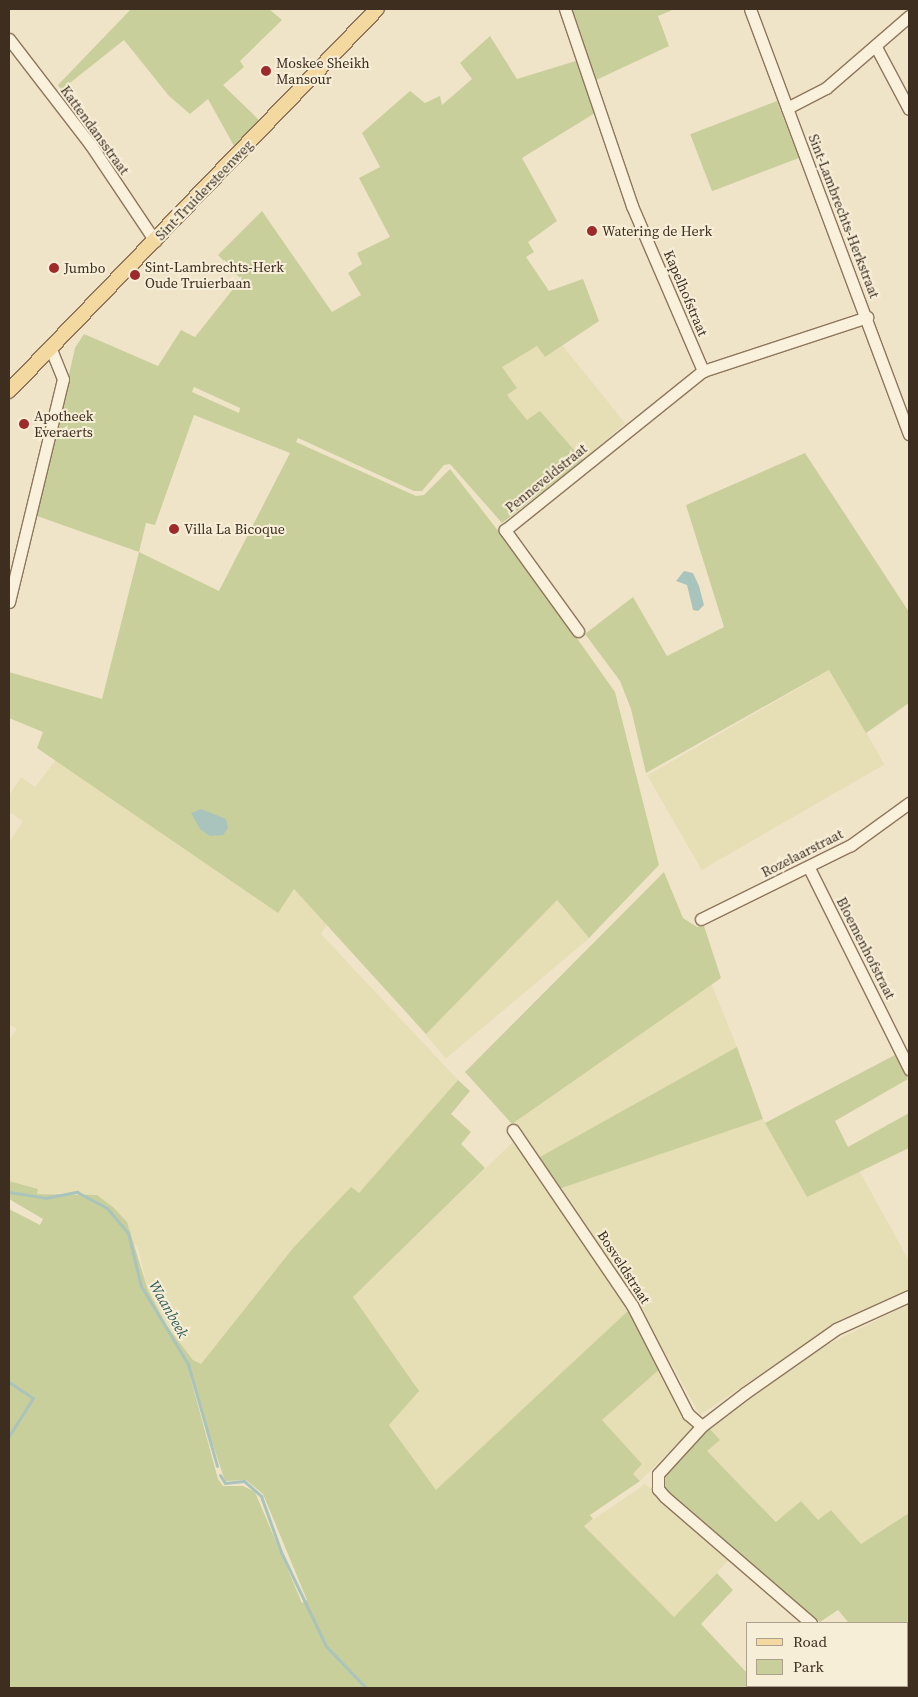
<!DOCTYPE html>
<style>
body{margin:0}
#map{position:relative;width:918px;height:1697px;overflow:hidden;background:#f0e4c8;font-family:"Source Serif 4",serif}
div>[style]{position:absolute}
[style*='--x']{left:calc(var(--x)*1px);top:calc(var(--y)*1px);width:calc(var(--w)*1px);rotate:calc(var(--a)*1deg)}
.farmland>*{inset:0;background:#e6deb5;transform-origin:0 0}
.green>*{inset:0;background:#c9cf9b;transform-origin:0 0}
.water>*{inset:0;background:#a9c4bc}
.stream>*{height:3px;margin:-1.5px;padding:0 1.5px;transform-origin:1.5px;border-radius:1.5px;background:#a9c4bc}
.roads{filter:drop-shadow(1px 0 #8d765c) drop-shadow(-1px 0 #8d765c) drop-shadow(0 1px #8d765c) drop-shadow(0 -1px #8d765c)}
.minor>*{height:11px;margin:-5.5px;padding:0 5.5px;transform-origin:5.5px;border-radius:5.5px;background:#faf1dc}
.major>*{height:14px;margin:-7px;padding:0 7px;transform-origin:7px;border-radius:7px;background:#f3d9a0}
.dots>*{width:14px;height:14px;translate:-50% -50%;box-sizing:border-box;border:2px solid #f7eed8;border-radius:50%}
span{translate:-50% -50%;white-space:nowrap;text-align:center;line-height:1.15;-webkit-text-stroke:4px #f7eed8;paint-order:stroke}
.poi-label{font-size:14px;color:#3d2e20}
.left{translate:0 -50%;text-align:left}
.street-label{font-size:14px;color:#3d2e20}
.water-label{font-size:15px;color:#2f5d5a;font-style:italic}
.frame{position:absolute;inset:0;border:10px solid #3d2e20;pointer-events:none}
.legend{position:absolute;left:746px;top:1622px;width:162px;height:65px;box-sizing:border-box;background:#f7eed8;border:1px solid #ada18e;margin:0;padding:6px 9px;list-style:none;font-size:15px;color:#3d2e20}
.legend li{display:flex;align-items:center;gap:10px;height:25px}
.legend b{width:25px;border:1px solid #ada18e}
</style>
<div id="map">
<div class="farmland">
<div style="clip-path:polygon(562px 345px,625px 423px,583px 460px,540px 411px,528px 421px,507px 395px,502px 367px,537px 346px,545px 357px)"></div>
<div style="left:830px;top:670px;width:109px;height:211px;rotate:60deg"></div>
<div style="clip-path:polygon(56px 760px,278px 913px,294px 889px,327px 925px,321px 934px,458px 1080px,359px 1193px,351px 1188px,293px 1248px,201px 1364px,193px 1360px,167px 1326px,148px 1290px,138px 1248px,83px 1193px,37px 1194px,38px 1189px,9px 1181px,9px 1040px,17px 1029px,9px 1024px,9px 843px,23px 821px,9px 812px,9px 796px,21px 777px,35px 787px)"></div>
<div style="left:557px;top:900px;width:50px;height:187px;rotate:50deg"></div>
<div style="clip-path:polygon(711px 983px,737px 1047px,538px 1158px,512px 1124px)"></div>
<div style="clip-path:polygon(763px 1119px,807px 1197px,859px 1170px,909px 1261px,909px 1289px,836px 1323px,700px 1415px,638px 1305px,559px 1189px)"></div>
<div style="clip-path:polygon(516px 1139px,630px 1309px,436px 1491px,389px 1424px,353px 1297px)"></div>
<div style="clip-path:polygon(909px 1304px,909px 1513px,861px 1544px,831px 1510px,818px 1521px,777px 1522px,706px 1451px,719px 1440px,709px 1428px,823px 1347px)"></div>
<div style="clip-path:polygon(661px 1368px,695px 1426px,640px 1481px,632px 1474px,642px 1464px,602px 1420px)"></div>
<div style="clip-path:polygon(645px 1484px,730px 1559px,674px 1617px,584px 1526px)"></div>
<div style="left:782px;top:1686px;width:91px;height:3px"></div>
</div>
<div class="green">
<div style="clip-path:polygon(131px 9px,269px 9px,282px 20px,240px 61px,244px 67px,223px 85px,259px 120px,234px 146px,208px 99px,190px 114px,169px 96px,124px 40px,61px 90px,58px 85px)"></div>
<div style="clip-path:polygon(572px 9px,675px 9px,658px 16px,669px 46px,596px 80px)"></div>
<div style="clip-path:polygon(evenodd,490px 36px,517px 79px,579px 60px,595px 113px,522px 158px,557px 221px,528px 242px,534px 252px,526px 257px,549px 291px,583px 279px,599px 321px,545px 357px,537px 346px,502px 367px,517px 388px,507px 395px,527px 420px,540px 411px,583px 460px,502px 523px,450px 464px,444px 465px,422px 491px,414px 491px,298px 438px,296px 442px,416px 496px,424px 495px,450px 469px,528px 569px,615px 692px,659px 865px,589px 938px,557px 900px,426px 1034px,294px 889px,278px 913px,37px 748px,43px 732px,9px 718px,9px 672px,102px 699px,139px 552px,37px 516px,75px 348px,84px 334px,158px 366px,181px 330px,195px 337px,241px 279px,218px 255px,262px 211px,332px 312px,361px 295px,348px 273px,362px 264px,357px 253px,390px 237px,359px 178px,380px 167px,362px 133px,410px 91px,425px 103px,440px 96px,442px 105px,472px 79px,460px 63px,490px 36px,194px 387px,240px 408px,239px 413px,192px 392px,194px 387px,490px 36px,194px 415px,290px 453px,219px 591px,139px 552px,146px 523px,155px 525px,194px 415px)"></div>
<div style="left:777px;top:101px;width:61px;height:93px;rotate:69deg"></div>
<div style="clip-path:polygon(805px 453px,909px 612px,909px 703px,866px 733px,829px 670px,646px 773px,631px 709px,620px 681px,585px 634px,633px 597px,667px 656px,724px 627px,686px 505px)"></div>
<div style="clip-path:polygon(664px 872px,683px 918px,697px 927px,704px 926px,721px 978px,512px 1124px,465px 1072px)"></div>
<div style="clip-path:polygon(737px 1047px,763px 1119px,559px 1189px,538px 1158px)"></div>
<div style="clip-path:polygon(895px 1055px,908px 1079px,835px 1121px,848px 1147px,909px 1113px,909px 1148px,807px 1197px,765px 1123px)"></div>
<div style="clip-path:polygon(evenodd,458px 1080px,470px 1091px,451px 1114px,471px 1132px,461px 1144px,485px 1168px,353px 1297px,419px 1391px,389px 1425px,436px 1490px,630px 1309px,661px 1368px,602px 1420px,642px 1464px,633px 1474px,640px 1481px,590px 1515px,593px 1519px,584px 1526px,674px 1617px,717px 1573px,733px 1590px,701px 1624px,747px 1673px,747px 1686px,761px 1688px,9px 1688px,9px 1209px,40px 1225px,43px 1219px,9px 1199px,9px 1181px,38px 1189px,37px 1194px,97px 1195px,114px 1208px,127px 1222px,148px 1290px,167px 1326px,193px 1360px,201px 1364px,293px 1248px,351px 1187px,359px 1193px,458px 1080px,190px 1376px,225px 1481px,246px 1480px,263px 1494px,307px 1600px,302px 1603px,255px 1492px,243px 1486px,223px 1486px,218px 1479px,190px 1376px)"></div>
<div style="clip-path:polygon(709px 1428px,720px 1440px,707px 1451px,776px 1522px,801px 1501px,818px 1520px,831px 1510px,861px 1544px,909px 1513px,909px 1688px,873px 1686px,907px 1686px,907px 1623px,849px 1623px,838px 1610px,820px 1622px,662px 1487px,664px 1470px)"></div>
</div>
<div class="water">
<div style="clip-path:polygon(684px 571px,693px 573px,699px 586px,704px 605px,698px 611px,693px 610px,687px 585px,676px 581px)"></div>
<div style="clip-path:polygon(201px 809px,226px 819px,228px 828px,223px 835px,210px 836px,200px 829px,191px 813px)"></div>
</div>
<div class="stream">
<div style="--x:9;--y:1192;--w:36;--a:9"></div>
<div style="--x:45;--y:1198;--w:33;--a:-11"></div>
<div style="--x:77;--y:1192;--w:34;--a:28"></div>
<div style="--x:107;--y:1208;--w:33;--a:50"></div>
<div style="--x:128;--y:1233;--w:55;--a:76.2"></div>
<div style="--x:141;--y:1286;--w:91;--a:58.9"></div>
<div style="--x:188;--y:1364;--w:106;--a:74.1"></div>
<div style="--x:9;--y:1382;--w:29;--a:34"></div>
<div style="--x:33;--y:1398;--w:45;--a:122.3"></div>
<div style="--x:220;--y:1475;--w:9;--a:58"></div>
<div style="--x:225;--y:1483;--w:19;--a:-6"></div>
<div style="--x:244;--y:1481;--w:23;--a:41"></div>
<div style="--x:261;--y:1496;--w:59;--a:70.3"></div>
<div style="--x:281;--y:1552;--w:104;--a:64.4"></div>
<div style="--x:326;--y:1646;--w:58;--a:46.4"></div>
</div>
<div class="roads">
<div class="minor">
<div style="--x:565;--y:9;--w:208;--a:71.2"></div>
<div style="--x:632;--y:206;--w:180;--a:66.7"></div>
<div style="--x:703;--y:371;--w:173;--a:-18.2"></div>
<div style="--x:750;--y:9;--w:454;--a:69.5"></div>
<div style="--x:9;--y:39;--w:133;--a:52.4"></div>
<div style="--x:90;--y:144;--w:117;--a:56.2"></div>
<div style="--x:876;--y:47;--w:70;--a:62"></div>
<div style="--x:787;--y:108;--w:44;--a:-27.1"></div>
<div style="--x:826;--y:88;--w:110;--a:-40.9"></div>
<div style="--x:9;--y:602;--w:229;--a:-76.4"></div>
<div style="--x:63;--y:379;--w:32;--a:-112"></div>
<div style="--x:578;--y:631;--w:125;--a:-125.9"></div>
<div style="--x:505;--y:530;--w:254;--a:-38.8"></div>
<div style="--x:809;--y:868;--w:225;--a:63.5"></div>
<div style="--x:701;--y:919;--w:167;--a:-26.3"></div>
<div style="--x:851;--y:845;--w:72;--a:-35.9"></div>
<div style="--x:513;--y:1130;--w:212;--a:55.8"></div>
<div style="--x:632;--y:1305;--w:123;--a:62.8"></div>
<div style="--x:688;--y:1414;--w:18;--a:41"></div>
<div style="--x:811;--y:1623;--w:193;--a:-139.2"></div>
<div style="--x:665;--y:1497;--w:11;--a:-131"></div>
<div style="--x:658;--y:1489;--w:15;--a:-90"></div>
<div style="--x:658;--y:1474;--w:65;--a:-47.5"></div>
<div style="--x:702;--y:1426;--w:54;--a:-37.5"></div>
<div style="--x:745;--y:1393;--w:111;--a:-35.1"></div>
<div style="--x:836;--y:1329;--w:80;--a:-24.3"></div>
</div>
<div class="major">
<div style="--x:9;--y:391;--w:530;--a:-46.07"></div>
</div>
</div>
<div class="dots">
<div style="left:266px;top:71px;background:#9e2a2b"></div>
<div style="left:592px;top:231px;background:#9e2a2b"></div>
<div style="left:54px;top:268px;background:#9e2a2b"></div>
<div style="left:135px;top:275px;background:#9e2a2b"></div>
<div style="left:24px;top:424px;background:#9e2a2b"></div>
<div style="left:174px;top:529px;background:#9e2a2b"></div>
</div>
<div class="poi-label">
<span class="left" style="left:276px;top:71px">Moskee Sheikh<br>Mansour</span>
<span class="left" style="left:602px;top:231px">Watering de Herk</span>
<span class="left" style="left:145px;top:275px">Sint-Lambrechts-Herk<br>Oude Truierbaan</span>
<span class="left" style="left:64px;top:268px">Jumbo</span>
<span class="left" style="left:34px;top:424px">Apotheek<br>Everaerts</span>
<span class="left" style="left:184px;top:529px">Villa La Bicoque</span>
</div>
<div class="street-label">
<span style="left:95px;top:130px;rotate:54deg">Kattendansstraat</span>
<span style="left:204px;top:190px;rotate:-46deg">Sint-Truidersteenweg</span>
<span style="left:844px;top:216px;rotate:69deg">Sint-Lambrechts-Herkstraat</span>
<span style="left:686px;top:293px;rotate:67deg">Kapelhofstraat</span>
<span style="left:546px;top:478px;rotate:-39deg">Penneveldstraat</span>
<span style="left:802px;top:853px;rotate:-27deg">Rozelaarstraat</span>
<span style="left:866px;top:948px;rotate:63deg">Bloemenhofstraat</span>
<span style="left:624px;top:1267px;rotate:57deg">Bosveldstraat</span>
</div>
<div class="water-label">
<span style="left:169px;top:1309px;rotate:60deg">Waanbeek</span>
</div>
<div class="frame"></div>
<ul class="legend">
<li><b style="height:6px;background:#f3d9a0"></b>Road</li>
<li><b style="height:14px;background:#c9cf9b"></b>Park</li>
</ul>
</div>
